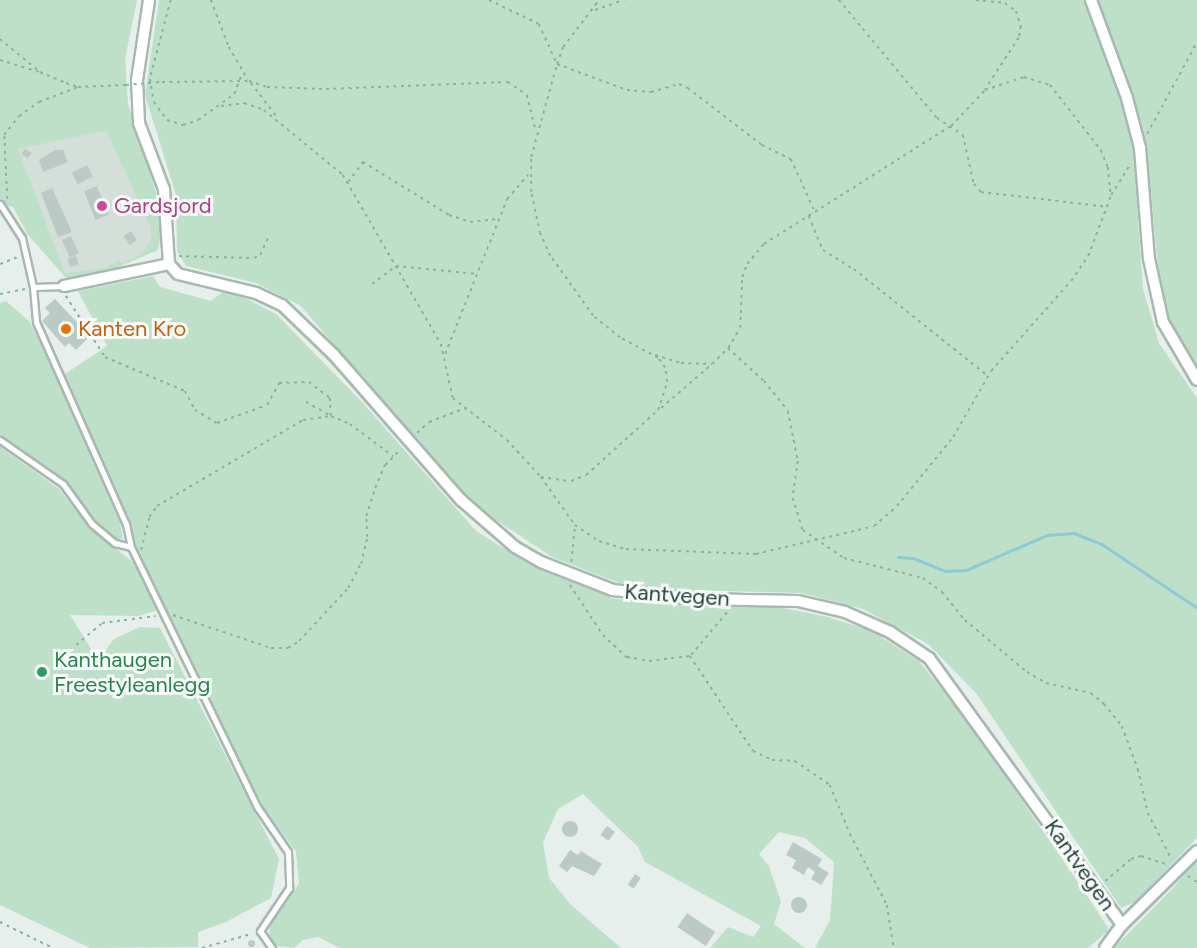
<!DOCTYPE html>
<style>
body{margin:0}
#map{position:relative;width:1197px;height:948px;overflow:hidden;background:#e6efeb;font-family:Figtree,sans-serif}
div>[style]{position:absolute}
[style*='--x']{left:calc(var(--x)*1px);top:calc(var(--y)*1px);width:calc(var(--w)*1px);rotate:calc(var(--a)*1deg)}
.built>*{inset:0;background:#d4dfda}
.green>*{inset:0;background:#bfe0c8}
.stream>*{height:3px;margin:-1.5px;padding:0 1.5px;transform-origin:1.5px;border-radius:1.5px;background:#8ec9d4}
.building>*{inset:0;background:#bbcac4;transform-origin:0 0}
.round{border-radius:50%}
.path>*{height:1.5px;margin-top:-0.75px;transform-origin:0;background:repeating-linear-gradient(90deg,#86b3a5 0 3px,transparent 0 7.5px)}
.roads{filter:drop-shadow(2px 0 #a8b8b2) drop-shadow(-2px 0 #a8b8b2) drop-shadow(0 2px #a8b8b2) drop-shadow(0 -2px #a8b8b2)}
.service>*{height:5px;margin:-2.5px;padding:0 2.5px;transform-origin:2.5px;border-radius:2.5px;background:#fff}
.minor>*{height:10px;margin:-5px;padding:0 5px;transform-origin:5px;border-radius:5px;background:#fff}
.path-bridge>*{height:1.5px;margin-top:-0.75px;transform-origin:0;background:repeating-linear-gradient(90deg,#86b3a5 0 3px,transparent 0 7.5px)}
.dots>*{width:16px;height:16px;translate:-50% -50%;box-sizing:border-box;border:3px solid #f7fbf9;border-radius:50%}
span{translate:-50% -50%;white-space:nowrap;text-align:center;line-height:1.15;-webkit-text-stroke:6px #f7fbf9;paint-order:stroke}
.hotel-label{font-size:22px;color:#b23c85}
.left{translate:0 -50%;text-align:left}
.food-label{font-size:22px;color:#c56008}
.street-label{font-size:22px;color:#24423a}
.leisure-label{font-size:22px;color:#27864d}
</style>
<div id="map">
<div class="built">
<div style="clip-path:polygon(106px 131px,151px 227px,151px 239px,142px 253px,124px 263px,117px 260px,107px 267px,65px 273px,17px 149px)"></div>
</div>
<div class="green">
<div style="clip-path:polygon(evenodd,0 0,137px 0,125px 59px,128px 104px,159px 202px,161px 235px,158px 250px,109px 271px,66px 278px,28px 235px,13px 207px,0 204px,0 0,106px 131px,151px 228px,151px 239px,142px 253px,124px 263px,117px 260px,107px 267px,65px 273px,18px 149px,106px 131px)"></div>
<div style="clip-path:polygon(159px 0,1197px 0,1197px 371px,1175px 336px,1160px 290px,1151px 194px,1138px 219px,1143px 289px,1159px 343px,1197px 398px,1197px 838px,1135px 902px,1121px 908px,976px 693px,928px 644px,863px 609px,801px 593px,677px 590px,619px 583px,552px 557px,478px 508px,447px 478px,301px 306px,256px 283px,186px 266px,177px 251px,176px 195px,145px 95px)"></div>
<div style="clip-path:polygon(153px 276px,160px 287px,211px 301px,224px 291px,236px 293px,276px 314px,362px 402px,476px 531px,536px 568px,615px 599px,774px 606px,828px 617px,872px 631px,919px 661px,964px 716px,1082px 888px,1108px 928px,1107px 932px,1088px 948px,815px 948px,830px 920px,834px 862px,805px 838px,779px 832px,759px 854px,769px 866px,781px 902px,774px 924px,805px 948px,710px 948px,728px 927px,753px 937px,761px 926px,645px 862px,638px 847px,583px 794px,558px 809px,543px 842px,549px 878px,571px 905px,621px 948px,340px 948px,318px 937px,303px 940px,294px 948px,276px 946px,269px 937px,270px 925px,299px 883px,296px 852px,264px 808px,179px 640px,137px 552px,117px 495px,65px 374px,107px 346px,78px 291px)"></div>
<div style="clip-path:polygon(6px 301px,30px 322px,44px 351px,120px 523px,123px 539px,116px 539px,96px 523px,68px 486px,0 436px,0 303px)"></div>
<div style="clip-path:polygon(0 447px,59px 489px,90px 528px,134px 563px,158px 607px,155px 611px,138px 616px,70px 615px,98px 660px,114px 639px,140px 627px,160px 628px,279px 859px,271px 898px,226px 922px,198px 932px,198px 947px,90px 948px,0 905px)"></div>
<div style="clip-path:polygon(1197px 860px,1197px 948px,1114px 948px,1171px 890px)"></div>
</div>
<div class="stream">
<div style="--x:898;--y:557;--w:15;--a:4"></div>
<div style="--x:913;--y:558;--w:35;--a:22"></div>
<div style="--x:945;--y:571;--w:21;--a:-3"></div>
<div style="--x:966;--y:570;--w:88;--a:-23.4"></div>
<div style="--x:1047;--y:535;--w:27;--a:-4"></div>
<div style="--x:1074;--y:533;--w:31;--a:22"></div>
<div style="--x:1103;--y:545;--w:113;--a:33.8"></div>
</div>
<div class="building">
<div style="clip-path:polygon(25px 149px,32px 153px,28px 158px,21px 154px)"></div>
<div style="clip-path:polygon(55px 150px,63px 150px,68px 162px,43px 172px,39px 160px)"></div>
<div style="left:87px;top:165px;width:13px;height:17px;rotate:63deg"></div>
<div style="left:97px;top:186px;width:31px;height:14px;rotate:68deg"></div>
<div style="clip-path:polygon(52px 188px,72px 232px,58px 237px,41px 193px)"></div>
<div style="left:131px;top:231px;width:11px;height:9px;rotate:56deg"></div>
<div style="left:71px;top:236px;width:19px;height:10px;rotate:65deg"></div>
<div style="left:76px;top:256px;width:9px;height:9px;rotate:72deg"></div>
<div style="clip-path:polygon(55px 299px,90px 336px,76px 350px,69px 343px,65px 347px,42px 321px,50px 313px,45px 308px)"></div>
<div class="round" style="left:562px;top:821px;width:16px;height:16px"></div>
<div style="left:607px;top:826px;width:10px;height:11px;rotate:37deg"></div>
<div style="clip-path:polygon(793px 842px,822px 859px,818px 866px,829px 873px,821px 885px,811px 879px,815px 872px,808px 867px,804px 875px,792px 868px,796px 860px,786px 855px)"></div>
<div style="clip-path:polygon(570px 850px,578px 855px,581px 851px,602px 864px,594px 876px,572px 866px,567px 872px,559px 866px)"></div>
<div style="left:635px;top:874px;width:7px;height:13px;rotate:34deg"></div>
<div class="round" style="left:791px;top:897px;width:16px;height:16px"></div>
<div style="left:687px;top:913px;width:34px;height:17px;rotate:34deg"></div>
<div class="round" style="left:247.5px;top:939.5px;width:7px;height:7px"></div>
</div>
<div class="path">
<div style="--x:171;--y:0;--w:82;--a:104.9"></div>
<div style="--x:150;--y:79;--w:23;--a:80"></div>
<div style="--x:154;--y:102;--w:22;--a:54"></div>
<div style="--x:167;--y:120;--w:17;--a:17"></div>
<div style="--x:183;--y:125;--w:16;--a:-18"></div>
<div style="--x:198;--y:120;--w:44;--a:-35.8"></div>
<div style="--x:234;--y:94;--w:22;--a:-69"></div>
<div style="--x:211;--y:0;--w:50;--a:69"></div>
<div style="--x:229;--y:47;--w:38;--a:60"></div>
<div style="--x:489;--y:0;--w:55;--a:25.6"></div>
<div style="--x:539;--y:24;--w:44;--a:65.8"></div>
<div style="--x:557;--y:64;--w:75;--a:20.4"></div>
<div style="--x:627;--y:90;--w:24;--a:5"></div>
<div style="--x:651;--y:92;--w:29;--a:-16"></div>
<div style="--x:679;--y:84;--w:10;--a:24"></div>
<div style="--x:688;--y:88;--w:93;--a:37.6"></div>
<div style="--x:762;--y:145;--w:32;--a:26"></div>
<div style="--x:791;--y:159;--w:58;--a:65.6"></div>
<div style="--x:839;--y:0;--w:153;--a:50.3"></div>
<div style="--x:937;--y:118;--w:31;--a:33"></div>
<div style="--x:963;--y:135;--w:50;--a:77.3"></div>
<div style="--x:974;--y:184;--w:11;--a:49"></div>
<div style="--x:981;--y:192;--w:128;--a:6.7"></div>
<div style="--x:976;--y:0;--w:29;--a:6"></div>
<div style="--x:1005;--y:3;--w:14;--a:36"></div>
<div style="--x:1016;--y:11;--w:16;--a:72"></div>
<div style="--x:1021;--y:26;--w:12;--a:99"></div>
<div style="--x:1019;--y:38;--w:62;--a:123.2"></div>
<div style="--x:985;--y:90;--w:41;--a:-18.4"></div>
<div style="--x:1024;--y:77;--w:27;--a:17"></div>
<div style="--x:1050;--y:85;--w:83;--a:51.9"></div>
<div style="--x:1101;--y:150;--w:18;--a:68"></div>
<div style="--x:1108;--y:167;--w:27;--a:84"></div>
<div style="--x:595;--y:10;--w:31;--a:-19"></div>
<div style="--x:0;--y:39;--w:52;--a:39.5"></div>
<div style="--x:40;--y:72;--w:28;--a:23"></div>
<div style="--x:66;--y:83;--w:13;--a:18"></div>
<div style="--x:78;--y:87;--w:48;--a:-2.4"></div>
<div style="--x:0;--y:60;--w:41;--a:17.1"></div>
<div style="--x:162;--y:82;--w:87;--a:-0.7"></div>
<div style="--x:249;--y:81;--w:19;--a:18"></div>
<div style="--x:267;--y:87;--w:59;--a:1.9"></div>
<div style="--x:326;--y:89;--w:182;--a:-2.2"></div>
<div style="--x:508;--y:82;--w:23;--a:34"></div>
<div style="--x:527;--y:95;--w:36;--a:76"></div>
<div style="--x:251;--y:83;--w:43;--a:52.6"></div>
<div style="--x:221;--y:106;--w:23;--a:-7"></div>
<div style="--x:244;--y:103;--w:21;--a:19"></div>
<div style="--x:264;--y:110;--w:102;--a:39.4"></div>
<div style="--x:343;--y:175;--w:195;--a:59.9"></div>
<div style="--x:441;--y:344;--w:55;--a:77.5"></div>
<div style="--x:453;--y:398;--w:68;--a:37.9"></div>
<div style="--x:507;--y:440;--w:50;--a:47.4"></div>
<div style="--x:541;--y:477;--w:30;--a:8"></div>
<div style="--x:571;--y:481;--w:16;--a:-22"></div>
<div style="--x:586;--y:475;--w:97;--a:-42.1"></div>
<div style="--x:658;--y:410;--w:29;--a:-72"></div>
<div style="--x:667;--y:382;--w:14;--a:-98"></div>
<div style="--x:665;--y:368;--w:12;--a:-125"></div>
<div style="--x:658;--y:358;--w:43;--a:-152.2"></div>
<div style="--x:620;--y:338;--w:35;--a:-141"></div>
<div style="--x:593;--y:316;--w:74;--a:-125.6"></div>
<div style="--x:550;--y:256;--w:24;--a:-114"></div>
<div style="--x:540;--y:234;--w:43;--a:-102.1"></div>
<div style="--x:531;--y:192;--w:35;--a:-90"></div>
<div style="--x:531;--y:157;--w:97;--a:-74.4"></div>
<div style="--x:557;--y:64;--w:18;--a:-71"></div>
<div style="--x:563;--y:47;--w:59;--a:-52.5"></div>
<div style="--x:1147;--y:134;--w:105;--a:-61.5"></div>
<div style="--x:348;--y:182;--w:25;--a:-53"></div>
<div style="--x:363;--y:162;--w:101;--a:31.6"></div>
<div style="--x:449;--y:215;--w:22;--a:18"></div>
<div style="--x:470;--y:222;--w:30;--a:-6"></div>
<div style="--x:7;--y:199;--w:64;--a:-92.7"></div>
<div style="--x:4;--y:135;--w:24;--a:-52"></div>
<div style="--x:19;--y:116;--w:24;--a:-35"></div>
<div style="--x:39;--y:102;--w:42;--a:-21"></div>
<div style="--x:809;--y:216;--w:37;--a:68"></div>
<div style="--x:823;--y:250;--w:36;--a:32"></div>
<div style="--x:854;--y:269;--w:171;--a:38.6"></div>
<div style="--x:179;--y:256;--w:75;--a:1.5"></div>
<div style="--x:254;--y:258;--w:7;--a:-27"></div>
<div style="--x:260;--y:255;--w:19;--a:-65"></div>
<div style="--x:0;--y:264;--w:18;--a:-22"></div>
<div style="--x:372;--y:284;--w:30;--a:-37"></div>
<div style="--x:396;--y:266;--w:82;--a:5.6"></div>
<div style="--x:0;--y:294;--w:26;--a:-11"></div>
<div style="--x:66;--y:296;--w:72;--a:57.4"></div>
<div style="--x:105;--y:357;--w:87;--a:23"></div>
<div style="--x:185;--y:391;--w:21;--a:62"></div>
<div style="--x:195;--y:410;--w:26;--a:31"></div>
<div style="--x:217;--y:423;--w:53;--a:-19.8"></div>
<div style="--x:267;--y:405;--w:25;--a:-61"></div>
<div style="--x:279;--y:383;--w:30;--a:-2"></div>
<div style="--x:309;--y:382;--w:26;--a:37"></div>
<div style="--x:330;--y:398;--w:18;--a:87"></div>
<div style="--x:728;--y:348;--w:49;--a:42.5"></div>
<div style="--x:764;--y:381;--w:38;--a:51"></div>
<div style="--x:788;--y:411;--w:51;--a:78.7"></div>
<div style="--x:798;--y:461;--w:37;--a:98"></div>
<div style="--x:793;--y:498;--w:34;--a:73"></div>
<div style="--x:803;--y:530;--w:50;--a:34.3"></div>
<div style="--x:844;--y:558;--w:81;--a:14.2"></div>
<div style="--x:923;--y:578;--w:24;--a:36"></div>
<div style="--x:942;--y:592;--w:36;--a:51"></div>
<div style="--x:965;--y:620;--w:81;--a:40"></div>
<div style="--x:1027;--y:672;--w:22;--a:30"></div>
<div style="--x:1046;--y:683;--w:46;--a:12.5"></div>
<div style="--x:1091;--y:693;--w:17;--a:40"></div>
<div style="--x:1104;--y:704;--w:28;--a:51"></div>
<div style="--x:1122;--y:726;--w:46;--a:69.6"></div>
<div style="--x:1138;--y:769;--w:45;--a:77.2"></div>
<div style="--x:1148;--y:813;--w:53;--a:62.9"></div>
<div style="--x:445;--y:354;--w:167;--a:-68.2"></div>
<div style="--x:507;--y:199;--w:32;--a:-49"></div>
<div style="--x:655;--y:355;--w:27;--a:17"></div>
<div style="--x:681;--y:363;--w:31;--a:2"></div>
<div style="--x:712;--y:364;--w:23;--a:-45"></div>
<div style="--x:728;--y:348;--w:23;--a:-59"></div>
<div style="--x:740;--y:328;--w:51;--a:-87.8"></div>
<div style="--x:742;--y:277;--w:14;--a:-69"></div>
<div style="--x:747;--y:264;--w:26;--a:-50"></div>
<div style="--x:764;--y:244;--w:221;--a:-32.3"></div>
<div style="--x:951;--y:126;--w:50;--a:-46.6"></div>
<div style="--x:306;--y:402;--w:29;--a:29"></div>
<div style="--x:661;--y:408;--w:67;--a:-40.8"></div>
<div style="--x:417;--y:433;--w:16;--a:-43"></div>
<div style="--x:429;--y:422;--w:39;--a:-21"></div>
<div style="--x:541;--y:477;--w:59;--a:54.7"></div>
<div style="--x:575;--y:525;--w:29;--a:34"></div>
<div style="--x:599;--y:541;--w:28;--a:17"></div>
<div style="--x:626;--y:549;--w:130;--a:2.2"></div>
<div style="--x:756;--y:554;--w:121;--a:-13.3"></div>
<div style="--x:874;--y:526;--w:30;--a:-41"></div>
<div style="--x:897;--y:506;--w:89;--a:-50.9"></div>
<div style="--x:953;--y:437;--w:76;--a:-60.1"></div>
<div style="--x:991;--y:371;--w:120;--a:-48.4"></div>
<div style="--x:1071;--y:281;--w:30;--a:-56"></div>
<div style="--x:1088;--y:256;--w:65;--a:-69.3"></div>
<div style="--x:1111;--y:195;--w:36;--a:-58"></div>
<div style="--x:141;--y:550;--w:34;--a:-76"></div>
<div style="--x:149;--y:517;--w:14;--a:-54"></div>
<div style="--x:157;--y:506;--w:169;--a:-30.5"></div>
<div style="--x:303;--y:420;--w:28;--a:-8"></div>
<div style="--x:331;--y:416;--w:21;--a:23"></div>
<div style="--x:350;--y:424;--w:54;--a:36.7"></div>
<div style="--x:571;--y:562;--w:37;--a:-84"></div>
<div style="--x:570;--y:585;--w:60;--a:56.6"></div>
<div style="--x:603;--y:635;--w:33;--a:43"></div>
<div style="--x:627;--y:657;--w:22;--a:10"></div>
<div style="--x:649;--y:661;--w:41;--a:-7"></div>
<div style="--x:690;--y:656;--w:114;--a:56.4"></div>
<div style="--x:753;--y:751;--w:21;--a:25"></div>
<div style="--x:772;--y:760;--w:23;--a:2"></div>
<div style="--x:795;--y:761;--w:42;--a:34.4"></div>
<div style="--x:830;--y:785;--w:53;--a:67.8"></div>
<div style="--x:850;--y:834;--w:80;--a:62.5"></div>
<div style="--x:887;--y:905;--w:44;--a:80.8"></div>
<div style="--x:173;--y:615;--w:103;--a:18.6"></div>
<div style="--x:271;--y:648;--w:17;--a:0"></div>
<div style="--x:288;--y:648;--w:13;--a:-32"></div>
<div style="--x:299;--y:641;--w:72;--a:-47.2"></div>
<div style="--x:348;--y:588;--w:27;--a:-62"></div>
<div style="--x:361;--y:564;--w:28;--a:-77"></div>
<div style="--x:367;--y:537;--w:21;--a:-93"></div>
<div style="--x:366;--y:516;--w:29;--a:-72"></div>
<div style="--x:375;--y:488;--w:25;--a:-67"></div>
<div style="--x:385;--y:465;--w:23;--a:-45"></div>
<div style="--x:76;--y:645;--w:34;--a:-40"></div>
<div style="--x:102;--y:623;--w:54;--a:-7.4"></div>
<div style="--x:691;--y:655;--w:57;--a:-49.9"></div>
<div style="--x:1188;--y:876;--w:11;--a:34"></div>
<div style="--x:1105;--y:881;--w:34;--a:-40"></div>
<div style="--x:1131;--y:859;--w:10;--a:-17"></div>
<div style="--x:1141;--y:856;--w:28;--a:18"></div>
<div style="--x:0;--y:922;--w:59;--a:26.1"></div>
<div style="--x:202;--y:948;--w:51;--a:-15.9"></div>
</div>
<div class="roads">
<div class="service">
<div style="--x:0;--y:204;--w:40;--a:57.1"></div>
<div style="--x:22;--y:238;--w:50;--a:77.3"></div>
<div style="--x:33;--y:287;--w:31;--a:-2"></div>
<div style="--x:33;--y:287;--w:35;--a:85"></div>
<div style="--x:36;--y:322;--w:221;--a:66"></div>
<div style="--x:126;--y:524;--w:24;--a:78"></div>
<div style="--x:131;--y:547;--w:290;--a:64.1"></div>
<div style="--x:258;--y:808;--w:53;--a:55.7"></div>
<div style="--x:288;--y:852;--w:36;--a:88"></div>
<div style="--x:289;--y:888;--w:52;--a:124"></div>
<div style="--x:260;--y:931;--w:21;--a:55"></div>
<div style="--x:0;--y:440;--w:77;--a:34.9"></div>
<div style="--x:63;--y:484;--w:49;--a:54.1"></div>
<div style="--x:92;--y:524;--w:30;--a:40"></div>
<div style="--x:115;--y:543;--w:16;--a:14"></div>
</div>
<div class="minor">
<div style="--x:149;--y:0;--w:81;--a:98.5"></div>
<div style="--x:137;--y:80;--w:43;--a:87.3"></div>
<div style="--x:139;--y:123;--w:71;--a:69.3"></div>
<div style="--x:164;--y:189;--w:75;--a:86.2"></div>
<div style="--x:169;--y:264;--w:13;--a:48"></div>
<div style="--x:178;--y:274;--w:80;--a:13.7"></div>
<div style="--x:256;--y:293;--w:29;--a:25"></div>
<div style="--x:282;--y:305;--w:72;--a:43.9"></div>
<div style="--x:334;--y:355;--w:193;--a:48.8"></div>
<div style="--x:461;--y:500;--w:72;--a:41"></div>
<div style="--x:515;--y:547;--w:30;--a:30"></div>
<div style="--x:541;--y:562;--w:77;--a:21.3"></div>
<div style="--x:613;--y:590;--w:83;--a:6.2"></div>
<div style="--x:696;--y:599;--w:102;--a:1.1"></div>
<div style="--x:798;--y:601;--w:48;--a:13.2"></div>
<div style="--x:845;--y:612;--w:49;--a:24"></div>
<div style="--x:890;--y:632;--w:47;--a:33.7"></div>
<div style="--x:929;--y:658;--w:329;--a:54.1"></div>
<div style="--x:1091;--y:0;--w:104;--a:69.8"></div>
<div style="--x:1127;--y:98;--w:52;--a:75.4"></div>
<div style="--x:1140;--y:148;--w:111;--a:85.4"></div>
<div style="--x:1149;--y:259;--w:65;--a:77.5"></div>
<div style="--x:1163;--y:322;--w:67;--a:59.6"></div>
<div style="--x:64;--y:286;--w:107;--a:-11.8"></div>
<div style="--x:1105;--y:948;--w:29;--a:-54"></div>
<div style="--x:1122;--y:925;--w:105;--a:-44.6"></div>
</div>
</div>
<div class="path-bridge">
<div style="--x:126;--y:85;--w:36;--a:-5"></div>
</div>
<div class="dots">
<div style="left:102px;top:206px;background:#d1479c"></div>
<div style="left:66px;top:329px;background:#e8710a"></div>
<div style="left:42px;top:672px;background:#2e9e5b"></div>
</div>
<div class="hotel-label">
<span class="left" style="left:114px;top:206px">Gardsjord</span>
</div>
<div class="food-label">
<span class="left" style="left:78px;top:329px">Kanten Kro</span>
</div>
<div class="street-label">
<span style="left:677px;top:595px;rotate:4deg">Kantvegen</span>
<span style="left:1080px;top:865px;rotate:55deg">Kantvegen</span>
</div>
<div class="leisure-label">
<span class="left" style="left:54px;top:672px">Kanthaugen<br>Freestyleanlegg</span>
</div>
</div>
